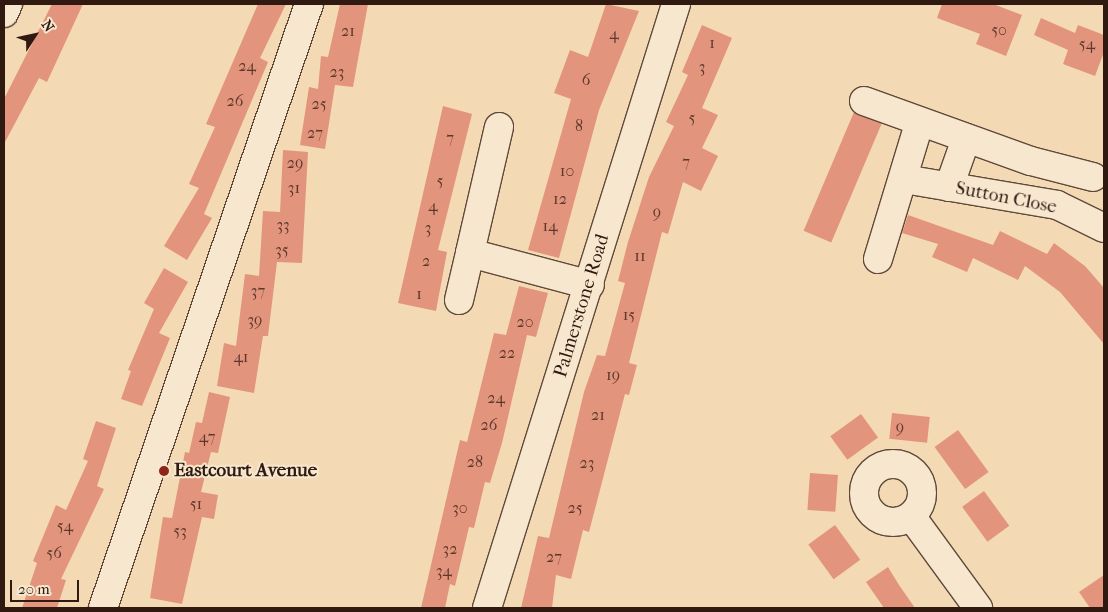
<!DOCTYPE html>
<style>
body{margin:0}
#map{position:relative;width:1108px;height:612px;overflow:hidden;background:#f3dab5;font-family:"IM FELL French Canon",serif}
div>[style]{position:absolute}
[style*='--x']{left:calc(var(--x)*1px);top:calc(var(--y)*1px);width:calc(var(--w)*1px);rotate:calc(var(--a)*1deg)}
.building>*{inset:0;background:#e3947d;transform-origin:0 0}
.roads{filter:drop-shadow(1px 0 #604939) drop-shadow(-1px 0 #604939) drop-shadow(0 1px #604939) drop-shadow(0 -1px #604939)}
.minor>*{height:28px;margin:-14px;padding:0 14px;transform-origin:14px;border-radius:14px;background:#f7e7cf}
.minor>.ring{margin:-14px;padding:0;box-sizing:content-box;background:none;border:28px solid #f7e7cf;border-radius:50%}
.dots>*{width:14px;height:14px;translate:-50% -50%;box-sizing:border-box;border:2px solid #f7e7cf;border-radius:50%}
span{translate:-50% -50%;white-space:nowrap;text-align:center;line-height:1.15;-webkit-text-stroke:4px #f7e7cf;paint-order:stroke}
.number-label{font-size:16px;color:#5c382b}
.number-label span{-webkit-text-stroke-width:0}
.street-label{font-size:19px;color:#2f1910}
.poi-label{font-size:19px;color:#2f1910;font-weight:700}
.left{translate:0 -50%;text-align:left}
.frame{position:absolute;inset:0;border:5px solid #2f1910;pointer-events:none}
.north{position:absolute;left:10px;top:10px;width:50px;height:50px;-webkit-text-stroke:4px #f7e7cf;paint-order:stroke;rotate:55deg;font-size:14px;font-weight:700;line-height:20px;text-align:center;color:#2f1910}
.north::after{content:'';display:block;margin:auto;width:18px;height:22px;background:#2f1910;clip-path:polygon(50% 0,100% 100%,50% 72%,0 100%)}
.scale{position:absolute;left:10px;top:580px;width:69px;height:22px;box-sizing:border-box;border:2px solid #2f1910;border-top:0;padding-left:6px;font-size:15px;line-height:18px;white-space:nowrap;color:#2f1910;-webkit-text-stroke:4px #f7e7cf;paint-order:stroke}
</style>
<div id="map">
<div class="building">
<div style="clip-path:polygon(52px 4px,83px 4px,47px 82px,39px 78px,4px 144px,4px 99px)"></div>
<div style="clip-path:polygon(258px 4px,286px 4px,260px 58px,268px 62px,204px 214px,212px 218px,187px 260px,164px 246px,199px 188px,189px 184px,215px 127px,206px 124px)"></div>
<div style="clip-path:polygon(340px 4px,368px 4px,353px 87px,335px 85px,325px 149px,300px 145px,309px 87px,318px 89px,321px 56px,328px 57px)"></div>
<div style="clip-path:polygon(606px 4px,639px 11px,599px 110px,559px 258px,528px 250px,571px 99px,554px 93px,570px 50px,588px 57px)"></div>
<div style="clip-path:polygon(942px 4px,993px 4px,1022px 15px,1006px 56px,976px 44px,980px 34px,937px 18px)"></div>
<div style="clip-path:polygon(1041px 18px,1075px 33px,1078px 25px,1104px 35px,1104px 52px,1095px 76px,1063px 64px,1068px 50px,1034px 35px)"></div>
<div style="clip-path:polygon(702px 25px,732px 38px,702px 108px,718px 115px,702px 148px,718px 156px,701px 191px,683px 182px,668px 234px,662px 232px,629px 363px,637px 365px,629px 395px,625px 394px,589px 532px,583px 530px,571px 579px,556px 575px,552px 608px,521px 608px,538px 536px,549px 538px,584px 392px,597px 355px,605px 356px,625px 283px,618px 281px,628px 242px,649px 177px,674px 126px,666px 122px,688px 75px,682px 72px)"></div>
<div style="clip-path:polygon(443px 106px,472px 114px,438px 250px,447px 252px,436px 311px,398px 303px)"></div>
<div style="left:854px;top:112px;width:30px;height:129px;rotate:23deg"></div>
<div style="clip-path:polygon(283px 150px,308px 152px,302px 263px,277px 262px,268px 336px,263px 336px,254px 393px,217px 386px,224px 343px,236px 346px,245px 274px,259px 276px,263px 211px,280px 212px)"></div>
<div style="clip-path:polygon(908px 215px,993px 245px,1000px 231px,1047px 254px,1054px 243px,1085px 266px,1104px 288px,1104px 344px,1060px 292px,1025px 266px,1018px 280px,973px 258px,967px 272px,932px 257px,938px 244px,902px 233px)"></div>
<div style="clip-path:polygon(164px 268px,188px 282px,159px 333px,170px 338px,142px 406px,121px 399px,131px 371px,128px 370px,154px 309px,144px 303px)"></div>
<div style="clip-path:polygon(519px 286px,548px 293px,536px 337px,527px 335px,502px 443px,490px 483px,485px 482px,474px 528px,469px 527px,455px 586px,450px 584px,445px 608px,421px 608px,460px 440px,467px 442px,494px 333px,506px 335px)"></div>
<div style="clip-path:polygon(209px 392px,230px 397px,218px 453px,211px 452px,201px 492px,218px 495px,214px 519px,202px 517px,182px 604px,150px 598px,163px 517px,172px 518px,185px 452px,189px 453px,196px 422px,202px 423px)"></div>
<div style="left:892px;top:413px;width:38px;height:26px;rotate:6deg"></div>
<div style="left:861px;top:414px;width:29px;height:38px;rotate:54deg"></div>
<div style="clip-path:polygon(96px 421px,116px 428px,97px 486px,104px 489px,61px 579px,66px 580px,57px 608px,22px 608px,37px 563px,33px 561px,56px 505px,66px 510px,88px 461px,83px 459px)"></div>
<div style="left:958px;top:430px;width:52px;height:29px;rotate:54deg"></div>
<div style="left:810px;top:473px;width:28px;height:37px;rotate:4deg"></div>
<div style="left:984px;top:491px;width:43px;height:27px;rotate:54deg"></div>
<div style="left:835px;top:525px;width:43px;height:33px;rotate:54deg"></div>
<div style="clip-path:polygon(888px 567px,899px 585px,915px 608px,884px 608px,866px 582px)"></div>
<div style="clip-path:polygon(1104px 575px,1104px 608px,1090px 608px,1079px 592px)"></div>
</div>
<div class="roads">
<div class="minor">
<div style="--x:4;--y:13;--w:10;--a:-66"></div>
<div style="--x:864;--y:101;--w:177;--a:19.8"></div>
<div style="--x:1031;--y:161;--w:64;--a:14.5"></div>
<div style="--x:499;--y:127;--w:129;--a:103"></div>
<div style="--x:470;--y:253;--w:124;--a:14.9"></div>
<div style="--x:904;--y:179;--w:155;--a:9.6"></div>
<div style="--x:1057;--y:205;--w:52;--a:26.1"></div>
<div style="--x:949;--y:187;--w:51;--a:-70.5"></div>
<div style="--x:878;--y:259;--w:131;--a:-73.1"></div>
<div style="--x:459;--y:300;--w:48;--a:-76.8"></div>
<div class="ring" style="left:864px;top:464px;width:30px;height:30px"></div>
<div style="--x:911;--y:516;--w:114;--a:53.9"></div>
<div style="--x:103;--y:608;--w:638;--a:-71.17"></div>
<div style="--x:487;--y:608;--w:633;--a:-72.62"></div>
</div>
</div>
<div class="dots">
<div style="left:164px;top:471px;background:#8f2418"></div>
</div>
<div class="number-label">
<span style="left:999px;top:30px">50</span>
<span style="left:348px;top:31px">21</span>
<span style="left:614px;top:34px">4</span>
<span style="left:712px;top:43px">1</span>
<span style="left:1087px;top:44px">54</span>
<span style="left:247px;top:66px">24</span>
<span style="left:702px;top:67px">3</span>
<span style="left:337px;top:72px">23</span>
<span style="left:586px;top:80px">6</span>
<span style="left:235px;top:101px">26</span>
<span style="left:319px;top:104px">25</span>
<span style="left:692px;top:118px">5</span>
<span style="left:579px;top:126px">8</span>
<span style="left:315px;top:133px">27</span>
<span style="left:450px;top:138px">7</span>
<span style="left:686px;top:162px">7</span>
<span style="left:295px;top:163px">29</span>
<span style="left:567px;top:171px">10</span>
<span style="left:440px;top:181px">5</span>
<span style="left:294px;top:188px">31</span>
<span style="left:560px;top:199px">12</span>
<span style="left:433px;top:206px">4</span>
<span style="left:657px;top:212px">9</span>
<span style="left:283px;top:225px">33</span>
<span style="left:550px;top:226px">14</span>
<span style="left:428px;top:228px">3</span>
<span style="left:282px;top:250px">35</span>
<span style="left:640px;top:256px">11</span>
<span style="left:426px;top:261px">2</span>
<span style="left:258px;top:291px">37</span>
<span style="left:419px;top:294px">1</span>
<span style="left:629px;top:315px">15</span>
<span style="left:255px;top:320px">39</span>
<span style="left:525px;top:322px">20</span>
<span style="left:507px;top:353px">22</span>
<span style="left:241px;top:357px">41</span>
<span style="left:613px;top:375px">19</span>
<span style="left:496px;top:398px">24</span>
<span style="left:598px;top:415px">21</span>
<span style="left:489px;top:425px">26</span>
<span style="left:900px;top:427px">9</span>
<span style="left:207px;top:437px">47</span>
<span style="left:475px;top:462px">28</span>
<span style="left:587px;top:463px">23</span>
<span style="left:196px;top:504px">51</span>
<span style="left:460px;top:508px">30</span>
<span style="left:575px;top:508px">25</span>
<span style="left:65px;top:526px">54</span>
<span style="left:180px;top:531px">53</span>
<span style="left:450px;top:549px">32</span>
<span style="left:54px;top:553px">56</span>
<span style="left:554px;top:557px">27</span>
<span style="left:444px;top:571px">34</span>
</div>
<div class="street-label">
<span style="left:1006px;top:198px;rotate:11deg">Sutton Close</span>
<span style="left:582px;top:306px;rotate:-73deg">Palmerstone Road</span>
</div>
<div class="poi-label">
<span class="left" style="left:174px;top:471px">Eastcourt Avenue</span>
</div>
<div class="frame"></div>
<div class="north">N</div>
<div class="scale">20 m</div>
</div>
